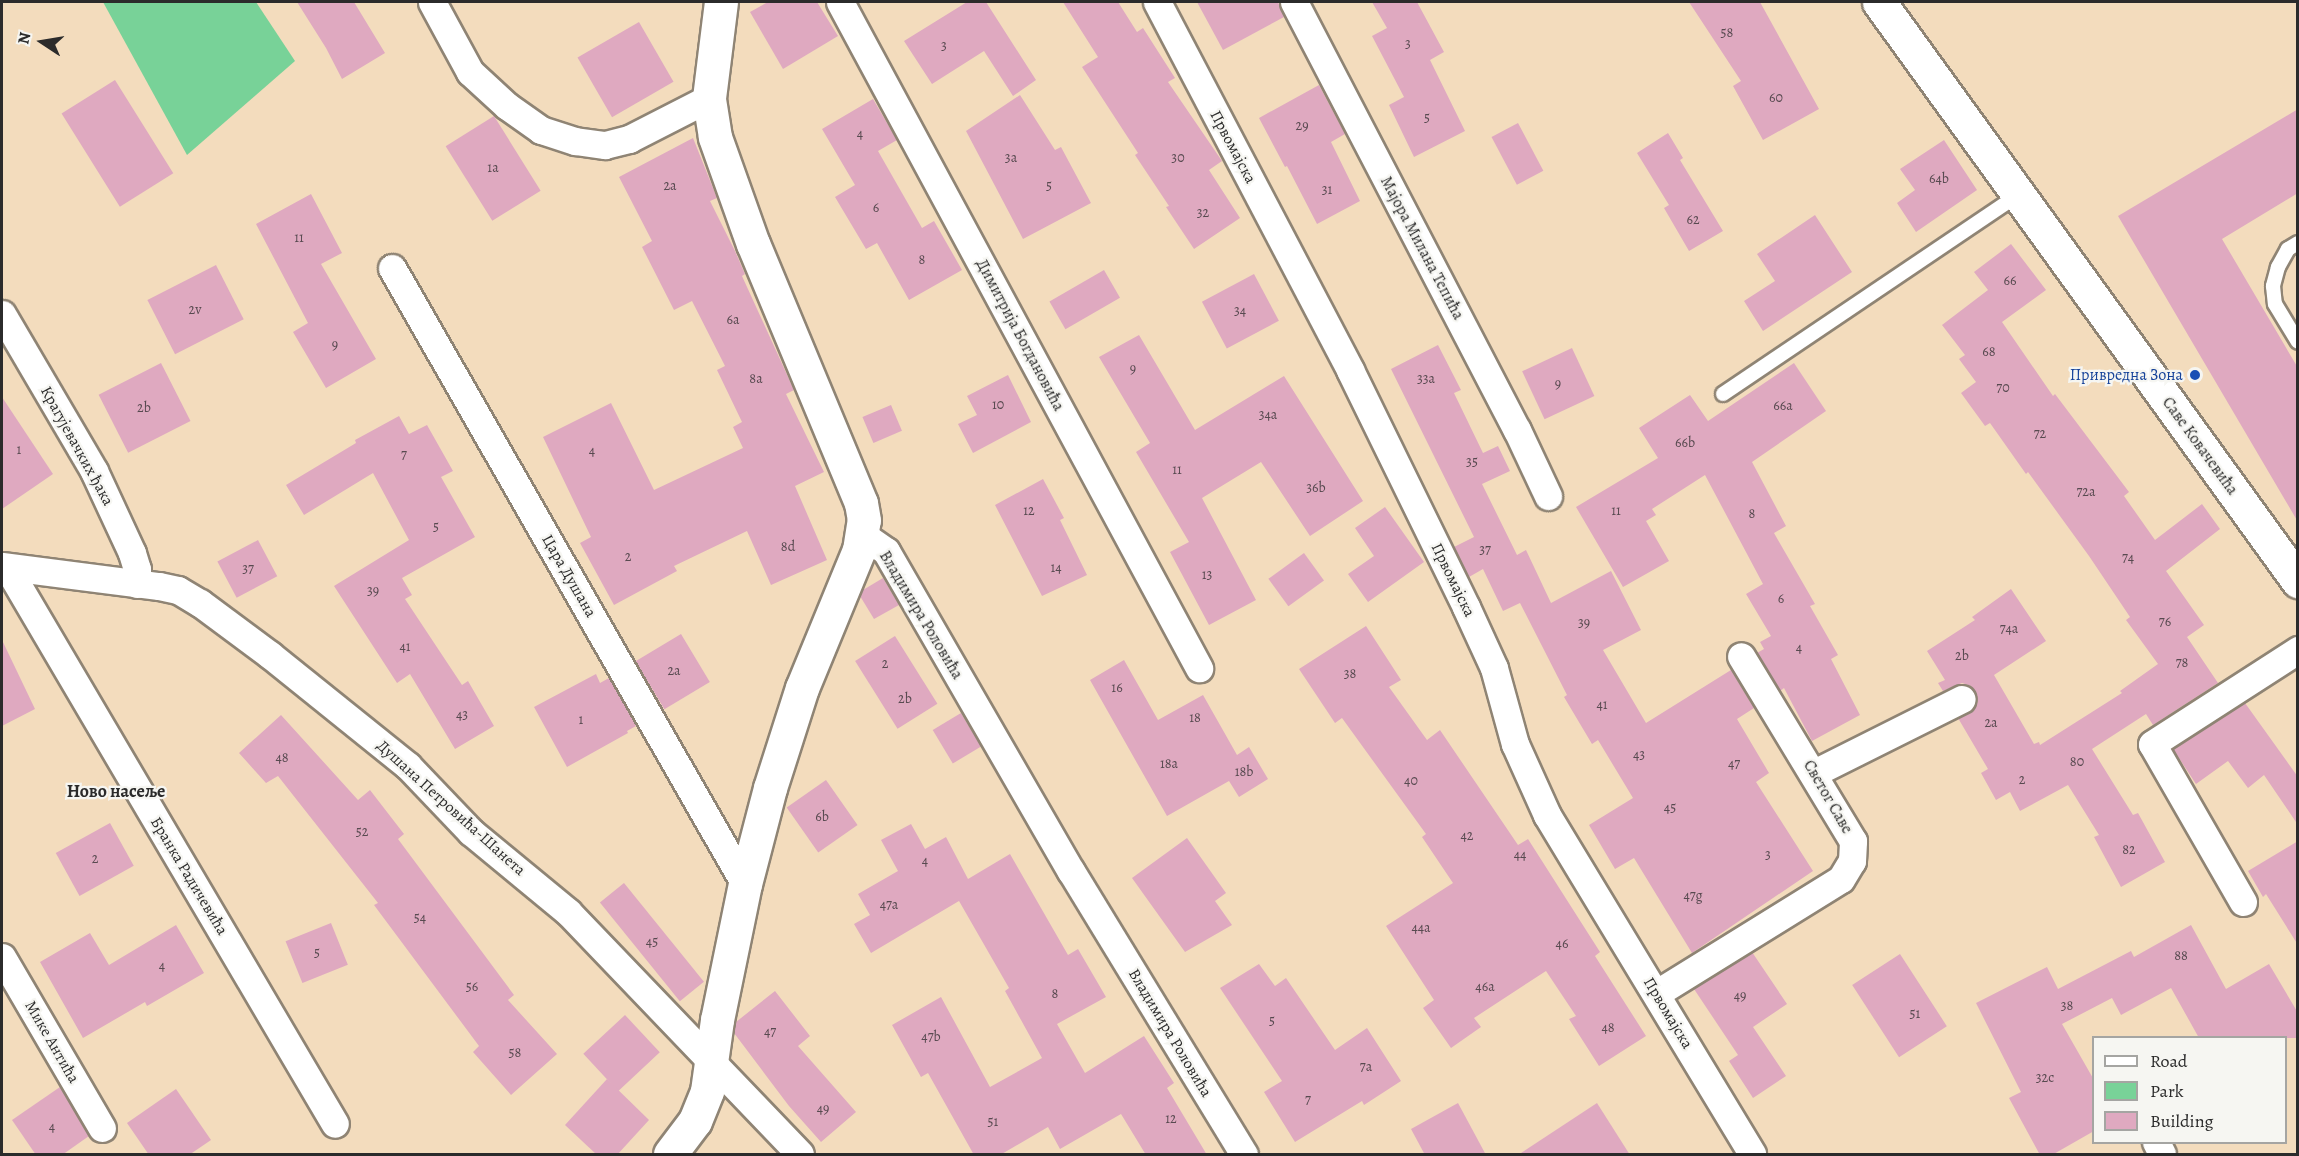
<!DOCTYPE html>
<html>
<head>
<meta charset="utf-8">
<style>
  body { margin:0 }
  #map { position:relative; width:2299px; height:1156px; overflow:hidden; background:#f3dcbd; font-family:Alegreya,serif }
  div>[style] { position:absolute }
  .green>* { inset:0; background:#78d298 }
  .building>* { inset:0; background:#dfa9c0; transform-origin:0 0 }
  .roads { filter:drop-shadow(2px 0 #8f8474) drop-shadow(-2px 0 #8f8474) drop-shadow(0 2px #8f8474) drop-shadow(0 -2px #8f8474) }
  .service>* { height:14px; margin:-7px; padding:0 7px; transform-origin:7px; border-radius:7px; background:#fff }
  .minor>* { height:27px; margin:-13.5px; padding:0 13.5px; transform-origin:13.5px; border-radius:13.5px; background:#fff }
  .tertiary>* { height:33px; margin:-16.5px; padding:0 16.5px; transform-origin:16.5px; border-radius:16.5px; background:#fff }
  .dots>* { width:16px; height:16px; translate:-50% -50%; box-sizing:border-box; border:3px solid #f6f6f2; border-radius:50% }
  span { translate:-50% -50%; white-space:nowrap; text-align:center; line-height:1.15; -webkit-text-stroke:4.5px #f6f6f2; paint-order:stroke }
  .number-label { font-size:14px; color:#584a50 }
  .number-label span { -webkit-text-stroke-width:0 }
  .street-label { font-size:16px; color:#2b2b2b }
  .transit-label { font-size:16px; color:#164399 }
  .right { translate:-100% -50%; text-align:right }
  .neighbourhood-label { font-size:18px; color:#2b2b2b; font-weight:700 }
  .frame { position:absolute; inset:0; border:3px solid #2b2b2b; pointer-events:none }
  .legend { position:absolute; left:2092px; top:1036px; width:195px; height:108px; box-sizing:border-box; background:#f6f6f2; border:2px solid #a5a5a2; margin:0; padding:8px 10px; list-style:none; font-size:18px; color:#2b2b2b }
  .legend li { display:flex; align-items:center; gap:12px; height:30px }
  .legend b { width:30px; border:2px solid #a5a5a2 }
  .north { position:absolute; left:12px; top:12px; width:60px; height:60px; -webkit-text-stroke:4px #f6f6f2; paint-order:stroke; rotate:282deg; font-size:16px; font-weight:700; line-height:24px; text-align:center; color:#2b2b2b }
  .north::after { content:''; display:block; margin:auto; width:21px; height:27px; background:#2b2b2b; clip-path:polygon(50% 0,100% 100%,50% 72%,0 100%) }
</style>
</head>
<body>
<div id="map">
  <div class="green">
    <i style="clip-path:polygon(103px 2px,256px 2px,295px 61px,187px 155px)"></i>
  </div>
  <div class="building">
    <i style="clip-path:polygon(297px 2px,354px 2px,385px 53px,342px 79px,326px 48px)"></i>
    <i style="clip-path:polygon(768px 2px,817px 2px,838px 36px,783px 69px,750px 12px)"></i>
    <i style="clip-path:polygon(967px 2px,986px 2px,1036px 80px,1013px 96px,984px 51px,932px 84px,904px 41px)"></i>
    <i style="clip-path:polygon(1063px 2px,1118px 2px,1137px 32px,1143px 28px,1175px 78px,1168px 82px,1222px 161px,1209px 170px,1240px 218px,1194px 249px,1166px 207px,1169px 206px,1135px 155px,1138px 153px,1082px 67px,1098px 57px)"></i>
    <i style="clip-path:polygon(1197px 2px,1278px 2px,1284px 17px,1223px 50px)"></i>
    <i style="clip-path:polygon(1372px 2px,1417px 2px,1444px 52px,1430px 60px,1465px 131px,1414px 157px,1389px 105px,1404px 97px,1372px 36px,1387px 28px)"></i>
    <i style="clip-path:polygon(1689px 2px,1760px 2px,1819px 109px,1763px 140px,1733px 86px,1741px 81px)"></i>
    <i style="left:639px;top:22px;width:69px;height:71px;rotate:60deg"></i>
    <i style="left:115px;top:80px;width:110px;height:63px;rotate:58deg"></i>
    <i style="clip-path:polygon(1319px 85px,1345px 134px,1331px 142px,1360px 201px,1317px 224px,1287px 166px,1285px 167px,1259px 118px)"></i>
    <i style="clip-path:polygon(1020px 95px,1055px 150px,1061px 147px,1091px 203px,1023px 239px,966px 131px)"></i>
    <i style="clip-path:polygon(873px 99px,897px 140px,878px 151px,922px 228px,934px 221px,962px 270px,909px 300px,877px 243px,866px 249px,835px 197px,855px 185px,822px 129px)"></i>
    <i style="clip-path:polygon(2298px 109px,2298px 193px,2222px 239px,2298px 368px,2298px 522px,2118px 216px)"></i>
    <i style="left:494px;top:116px;width:88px;height:57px;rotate:58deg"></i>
    <i style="left:1518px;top:123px;width:54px;height:30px;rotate:62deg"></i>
    <i style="clip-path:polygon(1668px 133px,1683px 158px,1680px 160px,1723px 231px,1689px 251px,1664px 208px,1669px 205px,1637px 153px)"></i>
    <i style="clip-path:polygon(693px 138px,717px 198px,710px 201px,735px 251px,745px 274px,742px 276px,794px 390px,786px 394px,824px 472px,795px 486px,827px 560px,771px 585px,747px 531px,674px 566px,677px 571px,614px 605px,580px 543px,591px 537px,543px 437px,611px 403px,654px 490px,743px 448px,733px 427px,742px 422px,717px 370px,725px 366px,692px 301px,674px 310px,642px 247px,652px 241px,619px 177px)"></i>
    <i style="clip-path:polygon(1944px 140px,1977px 190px,1916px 232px,1897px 203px,1915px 190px,1900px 169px)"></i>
    <i style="clip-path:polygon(311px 194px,342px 253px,321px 264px,376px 359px,326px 388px,293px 332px,308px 323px,256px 224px)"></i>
    <i style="clip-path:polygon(1815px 215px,1852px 272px,1763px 331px,1744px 301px,1775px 281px,1757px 254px)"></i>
    <i style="clip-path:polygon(2011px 244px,2046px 290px,2002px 322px,2053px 396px,2055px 394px,2129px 492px,2124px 496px,2155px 540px,2202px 504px,2220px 529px,2166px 571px,2204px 625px,2187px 637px,2218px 683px,2153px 725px,2146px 714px,2092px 749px,2133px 815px,2138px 813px,2165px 862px,2121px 887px,2094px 837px,2099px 835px,2068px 785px,2020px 811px,2010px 792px,1996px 800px,1981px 773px,1988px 769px,1958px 718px,1975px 708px,1978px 701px,1976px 693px,1971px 686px,1962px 683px,1943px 691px,1938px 683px,1945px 680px,1927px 651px,1975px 620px,1972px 617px,2011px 589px,2046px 641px,1994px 675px,2034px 744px,2039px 742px,2040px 745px,2122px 693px,2120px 691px,2158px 664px,2126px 620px,2130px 617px,2089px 556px,2028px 472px,2026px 474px,1990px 423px,1985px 426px,1961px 393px,1976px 382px,1959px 359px,1965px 355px,1942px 325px,1988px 290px,1974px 272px)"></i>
    <i style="left:216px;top:265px;width:61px;height:77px;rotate:63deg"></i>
    <i style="left:1104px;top:270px;width:32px;height:63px;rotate:60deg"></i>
    <i style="left:1254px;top:274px;width:53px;height:59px;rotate:62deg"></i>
    <i style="clip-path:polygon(1139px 335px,1195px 430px,1284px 376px,1363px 501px,1310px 536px,1261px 462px,1202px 498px,1256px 600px,1209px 625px,1170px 552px,1189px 542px,1136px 452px,1150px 443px,1099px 357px)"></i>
    <i style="clip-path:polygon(1438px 345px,1461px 390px,1454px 393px,1483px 453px,1498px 446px,1510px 471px,1482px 484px,1517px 555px,1526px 550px,1551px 603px,1611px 571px,1641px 630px,1603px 650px,1646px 723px,1731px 670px,1754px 708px,1737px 719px,1769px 773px,1756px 782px,1813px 871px,1692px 953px,1634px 858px,1615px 869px,1589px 825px,1633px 798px,1598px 740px,1592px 744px,1564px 697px,1567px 695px,1520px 603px,1503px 611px,1483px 569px,1469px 577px,1454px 547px,1474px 537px,1391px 369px)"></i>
    <i style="left:1572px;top:348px;width:53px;height:55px;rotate:65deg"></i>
    <i style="left:161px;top:363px;width:65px;height:70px;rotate:63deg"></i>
    <i style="clip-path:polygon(1794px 363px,1826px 411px,1752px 462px,1786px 526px,1774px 533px,1815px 604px,1810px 606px,1838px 655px,1831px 659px,1860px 715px,1812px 741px,1784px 688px,1780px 691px,1757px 653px,1764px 649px,1760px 642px,1771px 636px,1746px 594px,1763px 584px,1705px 475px,1652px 509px,1656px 515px,1646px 521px,1669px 561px,1623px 587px,1576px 507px,1658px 458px,1639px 428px,1690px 395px,1708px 421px)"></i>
    <i style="clip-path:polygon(1008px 375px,1031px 422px,973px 453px,958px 424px,977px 415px,967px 396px)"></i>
    <i style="clip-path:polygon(2px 397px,53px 474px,2px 509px)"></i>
    <i style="left:891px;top:405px;width:28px;height:31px;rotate:67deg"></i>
    <i style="clip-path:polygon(399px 416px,409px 434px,427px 425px,453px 471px,441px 477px,475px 537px,402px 578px,412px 595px,405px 599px,462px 685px,468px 681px,494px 726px,455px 749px,410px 674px,397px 683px,334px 586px,409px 540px,373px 473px,304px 515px,286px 485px,356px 443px,355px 440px)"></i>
    <i style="clip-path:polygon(1043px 479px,1064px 518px,1060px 520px,1087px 575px,1042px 596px,995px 505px)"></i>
    <i style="clip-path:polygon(1385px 507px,1424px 562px,1368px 602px,1348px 574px,1374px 556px,1355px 528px)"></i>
    <i style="left:258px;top:540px;width:41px;height:46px;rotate:62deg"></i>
    <i style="left:1304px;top:553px;width:34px;height:44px;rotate:54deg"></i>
    <i style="clip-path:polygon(883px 578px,899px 605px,874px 619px,860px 596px,863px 590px)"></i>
    <i style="clip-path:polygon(1366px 626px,1401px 680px,1389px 687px,1427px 740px,1440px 730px,1518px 845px,1528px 839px,1600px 952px,1595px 956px,1646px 1036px,1599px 1066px,1569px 1019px,1576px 1016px,1546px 971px,1474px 1018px,1481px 1027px,1451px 1048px,1423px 1008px,1434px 1000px,1386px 926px,1453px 883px,1422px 837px,1426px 834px,1342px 718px,1335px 723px,1299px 669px)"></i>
    <i style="left:681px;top:634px;width:56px;height:53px;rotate:59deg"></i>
    <i style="left:895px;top:636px;width:80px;height:47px;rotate:58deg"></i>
    <i style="clip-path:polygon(2px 640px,35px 709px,2px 726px)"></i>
    <i style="clip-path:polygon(1124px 660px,1158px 720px,1203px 695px,1237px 755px,1249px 747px,1268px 779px,1239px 797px,1229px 781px,1167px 816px,1090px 680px)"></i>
    <i style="clip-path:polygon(596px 674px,600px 683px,609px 678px,636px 726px,627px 731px,628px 733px,567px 767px,534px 707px)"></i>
    <i style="clip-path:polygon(2245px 703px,2298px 777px,2298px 825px,2264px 775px,2248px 788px,2228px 761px,2196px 784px,2173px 749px)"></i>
    <i style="left:961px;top:713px;width:39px;height:33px;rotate:59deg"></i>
    <i style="clip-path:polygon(281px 715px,358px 800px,370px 790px,404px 834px,398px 839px,514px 995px,508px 1000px,557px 1054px,511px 1095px,473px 1052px,479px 1046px,374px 905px,378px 903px,278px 776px,266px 783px,239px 753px)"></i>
    <i style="left:826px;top:780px;width:55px;height:48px;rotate:55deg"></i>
    <i style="left:110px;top:823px;width:49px;height:62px;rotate:61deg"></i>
    <i style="clip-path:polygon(911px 824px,925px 849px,946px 837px,968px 879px,1010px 854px,1068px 955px,1078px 949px,1106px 997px,1057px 1024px,1085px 1073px,1144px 1036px,1174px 1083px,1167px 1088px,1207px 1155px,1146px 1155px,1121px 1114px,1060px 1149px,1048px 1127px,1000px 1155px,974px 1155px,928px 1073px,921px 1077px,892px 1025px,941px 997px,990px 1087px,1042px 1058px,1005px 991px,1009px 988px,959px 901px,871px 953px,854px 924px,870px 915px,858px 894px,898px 871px,881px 840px)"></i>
    <i style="clip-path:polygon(1187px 838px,1226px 893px,1215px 901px,1232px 925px,1185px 952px,1132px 878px)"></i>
    <i style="clip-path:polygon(2298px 841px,2298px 945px,2266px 894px,2263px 897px,2248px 871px)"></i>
    <i style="left:624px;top:883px;width:127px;height:31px;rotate:51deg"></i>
    <i style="left:331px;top:923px;width:45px;height:49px;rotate:68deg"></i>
    <i style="clip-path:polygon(176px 925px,204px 973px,147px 1006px,145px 1002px,83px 1038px,40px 962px,90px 933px,109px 965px)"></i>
    <i style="clip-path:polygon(2191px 925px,2226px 989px,2269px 964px,2298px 1013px,2298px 1038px,2199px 1038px,2171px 988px,2121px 1015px,2112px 998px,2062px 1024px,2094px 1080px,2094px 1131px,2052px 1155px,2040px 1155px,2009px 1098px,2021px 1092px,1976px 1003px,2047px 967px,2058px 989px,2131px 951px,2134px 957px)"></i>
    <i style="clip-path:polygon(1752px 952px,1787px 1004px,1753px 1027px,1786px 1076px,1753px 1098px,1729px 1061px,1738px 1055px,1694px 989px)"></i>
    <i style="left:1900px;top:954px;width:86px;height:57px;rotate:57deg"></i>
    <i style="clip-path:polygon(1259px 964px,1275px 986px,1286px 978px,1335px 1050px,1367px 1028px,1401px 1081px,1364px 1105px,1362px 1101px,1295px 1142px,1264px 1092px,1282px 1081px,1220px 988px)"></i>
    <i style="clip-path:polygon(775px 991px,810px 1036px,798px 1046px,856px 1112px,821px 1142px,789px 1106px,734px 1033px,736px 1022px)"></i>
    <i style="left:625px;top:1015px;width:51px;height:57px;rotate:47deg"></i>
    <i style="clip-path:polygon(607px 1079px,649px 1120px,617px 1155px,597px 1155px,565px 1125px)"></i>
    <i style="clip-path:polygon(60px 1087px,89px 1136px,62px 1155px,36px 1155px,12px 1120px)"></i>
    <i style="clip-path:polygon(176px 1089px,211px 1140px,189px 1155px,149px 1155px,127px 1123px)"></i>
    <i style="clip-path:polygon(1458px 1103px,1486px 1155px,1425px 1155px,1411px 1129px)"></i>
    <i style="clip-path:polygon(1597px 1103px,1630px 1155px,1518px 1155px)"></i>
  </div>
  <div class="roads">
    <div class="service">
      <i style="left:2298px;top:243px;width:12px;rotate:149deg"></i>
      <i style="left:2288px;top:249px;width:21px;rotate:119deg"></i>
      <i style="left:2278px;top:267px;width:20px;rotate:105deg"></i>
      <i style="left:2273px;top:286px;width:18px;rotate:84deg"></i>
      <i style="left:2275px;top:304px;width:44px;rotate:58.8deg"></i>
      <i style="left:1723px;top:394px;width:356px;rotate:-34deg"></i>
    </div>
    <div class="minor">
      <i style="left:432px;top:2px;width:80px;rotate:61.5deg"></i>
      <i style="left:470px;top:72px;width:50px;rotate:42.6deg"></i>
      <i style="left:507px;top:106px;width:42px;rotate:35.2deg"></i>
      <i style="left:541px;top:130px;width:36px;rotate:18deg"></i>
      <i style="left:575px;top:141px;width:30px;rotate:8deg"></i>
      <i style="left:605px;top:145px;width:25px;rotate:-14deg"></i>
      <i style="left:629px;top:139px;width:90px;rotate:-27.1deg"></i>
      <i style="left:840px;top:2px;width:757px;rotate:61.67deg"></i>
      <i style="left:1157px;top:2px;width:416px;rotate:62.3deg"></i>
      <i style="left:1350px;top:370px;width:264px;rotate:63.9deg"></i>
      <i style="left:1466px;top:607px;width:67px;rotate:65.3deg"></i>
      <i style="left:1494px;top:668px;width:79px;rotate:74.6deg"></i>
      <i style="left:1515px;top:744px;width:78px;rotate:65.7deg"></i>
      <i style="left:1547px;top:815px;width:396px;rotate:58.8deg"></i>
      <i style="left:1294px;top:2px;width:483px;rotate:62.5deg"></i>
      <i style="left:1517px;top:430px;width:73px;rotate:64.8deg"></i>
      <i style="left:392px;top:268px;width:710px;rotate:60.19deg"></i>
      <i style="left:2px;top:314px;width:182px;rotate:59.6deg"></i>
      <i style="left:94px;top:471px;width:90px;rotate:65.1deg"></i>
      <i style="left:132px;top:553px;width:17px;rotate:73deg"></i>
      <i style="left:137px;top:569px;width:15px;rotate:90deg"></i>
      <i style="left:863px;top:535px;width:28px;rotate:35deg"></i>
      <i style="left:886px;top:551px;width:370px;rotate:60deg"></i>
      <i style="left:1071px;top:871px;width:332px;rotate:58.6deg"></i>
      <i style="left:2px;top:566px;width:158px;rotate:7.3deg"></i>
      <i style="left:159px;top:586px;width:19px;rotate:12deg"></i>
      <i style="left:178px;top:590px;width:26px;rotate:31deg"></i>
      <i style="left:200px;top:603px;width:87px;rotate:36.6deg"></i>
      <i style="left:270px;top:655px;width:177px;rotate:38.8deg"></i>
      <i style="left:408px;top:766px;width:91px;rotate:46.3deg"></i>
      <i style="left:471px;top:832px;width:126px;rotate:39.5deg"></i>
      <i style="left:568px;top:912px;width:335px;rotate:46.2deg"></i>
      <i style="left:7px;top:567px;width:646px;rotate:59.51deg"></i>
      <i style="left:1814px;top:773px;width:165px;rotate:-26.6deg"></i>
      <i style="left:2243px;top:902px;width:182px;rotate:-119.9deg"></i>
      <i style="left:2152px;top:744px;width:174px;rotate:-32.8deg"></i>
      <i style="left:2px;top:957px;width:198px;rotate:59.7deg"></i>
      <i style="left:1657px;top:993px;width:216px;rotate:-31.8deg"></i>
      <i style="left:1841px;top:879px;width:21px;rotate:-59deg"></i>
      <i style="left:1852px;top:861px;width:20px;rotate:-87deg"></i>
      <i style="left:1853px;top:841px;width:216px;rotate:-121.2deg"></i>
      <i style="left:2156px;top:1142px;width:13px;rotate:63deg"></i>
    </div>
    <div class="tertiary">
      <i style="left:1879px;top:2px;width:715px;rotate:54.11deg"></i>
      <i style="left:670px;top:1154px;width:41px;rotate:-52.9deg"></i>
      <i style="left:695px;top:1121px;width:32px;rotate:-68deg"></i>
      <i style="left:707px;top:1091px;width:72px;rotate:-82deg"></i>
      <i style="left:717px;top:1020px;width:139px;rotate:-78.4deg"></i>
      <i style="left:745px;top:884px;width:99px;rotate:-75.4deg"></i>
      <i style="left:770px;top:788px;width:105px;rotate:-72.3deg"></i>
      <i style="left:802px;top:688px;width:149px;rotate:-67.6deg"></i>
      <i style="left:859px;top:550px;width:30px;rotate:-81deg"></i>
      <i style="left:864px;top:520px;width:17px;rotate:-100deg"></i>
      <i style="left:861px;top:503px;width:281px;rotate:-112.6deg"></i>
      <i style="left:753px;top:244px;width:114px;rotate:-109.6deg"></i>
      <i style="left:715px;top:137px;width:39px;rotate:-99deg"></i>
      <i style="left:709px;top:98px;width:97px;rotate:-82.9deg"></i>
    </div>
  </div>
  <div class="dots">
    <i style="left:2195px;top:375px;background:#1a4fb4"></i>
  </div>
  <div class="number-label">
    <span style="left:1727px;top:33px">58</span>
    <span style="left:1408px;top:44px">3</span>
    <span style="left:944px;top:46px">3</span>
    <span style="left:1776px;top:98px">60</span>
    <span style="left:1427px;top:118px">5</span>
    <span style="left:1302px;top:126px">29</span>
    <span style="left:860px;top:134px">4</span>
    <span style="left:1011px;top:158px">3a</span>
    <span style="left:1178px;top:158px">30</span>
    <span style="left:493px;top:168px">1a</span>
    <span style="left:1939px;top:179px">64b</span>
    <span style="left:670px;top:186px">2a</span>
    <span style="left:1049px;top:186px">5</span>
    <span style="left:1327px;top:190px">31</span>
    <span style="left:876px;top:208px">6</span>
    <span style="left:1203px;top:213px">32</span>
    <span style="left:1693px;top:220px">62</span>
    <span style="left:299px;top:238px">11</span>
    <span style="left:922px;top:260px">8</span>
    <span style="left:2010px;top:281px">66</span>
    <span style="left:195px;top:310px">2v</span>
    <span style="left:1240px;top:311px">34</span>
    <span style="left:733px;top:320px">6a</span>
    <span style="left:335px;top:345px">9</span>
    <span style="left:1989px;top:352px">68</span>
    <span style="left:1133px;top:369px">9</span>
    <span style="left:756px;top:379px">8a</span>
    <span style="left:1426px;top:379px">33a</span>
    <span style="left:1558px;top:384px">9</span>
    <span style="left:2003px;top:388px">70</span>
    <span style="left:998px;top:405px">10</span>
    <span style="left:1783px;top:406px">66a</span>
    <span style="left:144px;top:408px">2b</span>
    <span style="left:1268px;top:415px">34a</span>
    <span style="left:2040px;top:434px">72</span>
    <span style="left:1685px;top:443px">66b</span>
    <span style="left:19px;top:450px">1</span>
    <span style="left:592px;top:451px">4</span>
    <span style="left:404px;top:455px">7</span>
    <span style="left:1472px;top:462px">35</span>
    <span style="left:1177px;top:470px">11</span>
    <span style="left:1316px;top:488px">36b</span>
    <span style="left:2086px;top:492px">72a</span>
    <span style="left:1029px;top:511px">12</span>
    <span style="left:1616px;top:511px">11</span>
    <span style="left:1752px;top:514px">8</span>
    <span style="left:436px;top:527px">5</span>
    <span style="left:788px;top:547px">8d</span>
    <span style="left:1485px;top:550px">37</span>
    <span style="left:628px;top:557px">2</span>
    <span style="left:2128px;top:558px">74</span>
    <span style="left:1056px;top:568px">14</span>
    <span style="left:248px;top:569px">37</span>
    <span style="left:1207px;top:575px">13</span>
    <span style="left:373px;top:591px">39</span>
    <span style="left:1781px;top:599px">6</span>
    <span style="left:2165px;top:622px">76</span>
    <span style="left:1584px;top:623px">39</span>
    <span style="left:2009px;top:629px">74a</span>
    <span style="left:405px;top:647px">41</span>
    <span style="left:1799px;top:648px">4</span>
    <span style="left:1962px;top:656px">2b</span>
    <span style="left:2182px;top:663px">78</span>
    <span style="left:885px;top:664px">2</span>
    <span style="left:674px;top:671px">2a</span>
    <span style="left:1350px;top:674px">38</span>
    <span style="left:1117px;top:688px">16</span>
    <span style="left:905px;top:699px">2b</span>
    <span style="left:1602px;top:705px">41</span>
    <span style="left:462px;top:715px">43</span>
    <span style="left:1195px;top:718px">18</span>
    <span style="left:581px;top:720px">1</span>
    <span style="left:1991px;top:723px">2a</span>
    <span style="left:1639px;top:755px">43</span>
    <span style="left:282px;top:758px">48</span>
    <span style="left:2077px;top:762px">80</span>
    <span style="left:1169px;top:764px">18a</span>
    <span style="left:1734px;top:764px">47</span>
    <span style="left:1244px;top:772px">18b</span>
    <span style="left:2022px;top:780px">2</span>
    <span style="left:1411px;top:781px">40</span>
    <span style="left:1670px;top:808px">45</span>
    <span style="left:822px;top:817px">6b</span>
    <span style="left:362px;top:832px">52</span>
    <span style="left:1467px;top:836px">42</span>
    <span style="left:2129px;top:850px">82</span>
    <span style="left:1520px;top:855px">44</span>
    <span style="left:1768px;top:855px">3</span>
    <span style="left:95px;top:859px">2</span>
    <span style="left:925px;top:861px">4</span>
    <span style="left:1693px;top:896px">47g</span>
    <span style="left:889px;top:905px">47a</span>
    <span style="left:420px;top:918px">54</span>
    <span style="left:1421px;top:928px">44a</span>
    <span style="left:652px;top:942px">45</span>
    <span style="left:1562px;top:944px">46</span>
    <span style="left:317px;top:953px">5</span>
    <span style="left:2181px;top:956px">88</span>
    <span style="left:162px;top:966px">4</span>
    <span style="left:472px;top:987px">56</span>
    <span style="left:1485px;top:987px">46a</span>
    <span style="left:1055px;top:994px">8</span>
    <span style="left:1740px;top:996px">49</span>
    <span style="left:2067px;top:1006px">38</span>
    <span style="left:1915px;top:1014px">51</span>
    <span style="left:1272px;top:1021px">5</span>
    <span style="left:1608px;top:1028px">48</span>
    <span style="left:770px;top:1032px">47</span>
    <span style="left:931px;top:1037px">47b</span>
    <span style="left:515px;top:1053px">58</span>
    <span style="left:1366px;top:1067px">7a</span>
    <span style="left:2045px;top:1078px">32c</span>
    <span style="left:1308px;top:1100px">7</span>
    <span style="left:823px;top:1109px">49</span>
    <span style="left:1171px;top:1119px">12</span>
    <span style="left:993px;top:1122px">51</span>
    <span style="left:52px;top:1127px">4</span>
  </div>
  <div class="street-label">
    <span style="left:1233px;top:147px;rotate:62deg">Првомајска</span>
    <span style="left:1422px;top:248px;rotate:62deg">Мајора Милана Тепића</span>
    <span style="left:1020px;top:335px;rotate:62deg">Димитрија Богдановића</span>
    <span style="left:77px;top:446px;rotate:61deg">Крагујевачких ђака</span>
    <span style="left:2200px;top:446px;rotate:54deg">Саве Ковачевића</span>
    <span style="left:569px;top:576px;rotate:60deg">Цара Душана</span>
    <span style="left:1453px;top:580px;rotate:64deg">Првомајска</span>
    <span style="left:921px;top:615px;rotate:59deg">Владимира Роловића</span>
    <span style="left:1828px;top:797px;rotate:60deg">Светог Саве</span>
    <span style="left:451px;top:808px;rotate:42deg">Душана Петровића-Шанета</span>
    <span style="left:189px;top:876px;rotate:59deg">Бранка Радичевића</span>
    <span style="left:1668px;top:1013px;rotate:59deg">Првомајска</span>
    <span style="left:1170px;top:1033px;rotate:59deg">Владимира Роловића</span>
    <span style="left:52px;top:1042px;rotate:60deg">Мике Антића</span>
  </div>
  <div class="transit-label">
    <span class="right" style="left:2183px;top:375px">Привредна Зона</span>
  </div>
  <div class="neighbourhood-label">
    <span style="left:116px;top:791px">Ново насеље</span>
  </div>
  <div class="frame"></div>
  <ul class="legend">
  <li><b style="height:8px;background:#fff"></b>Road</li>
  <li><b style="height:16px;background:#78d298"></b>Park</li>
  <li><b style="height:16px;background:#dfa9c0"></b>Building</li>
  </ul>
  <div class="north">N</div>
</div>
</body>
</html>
